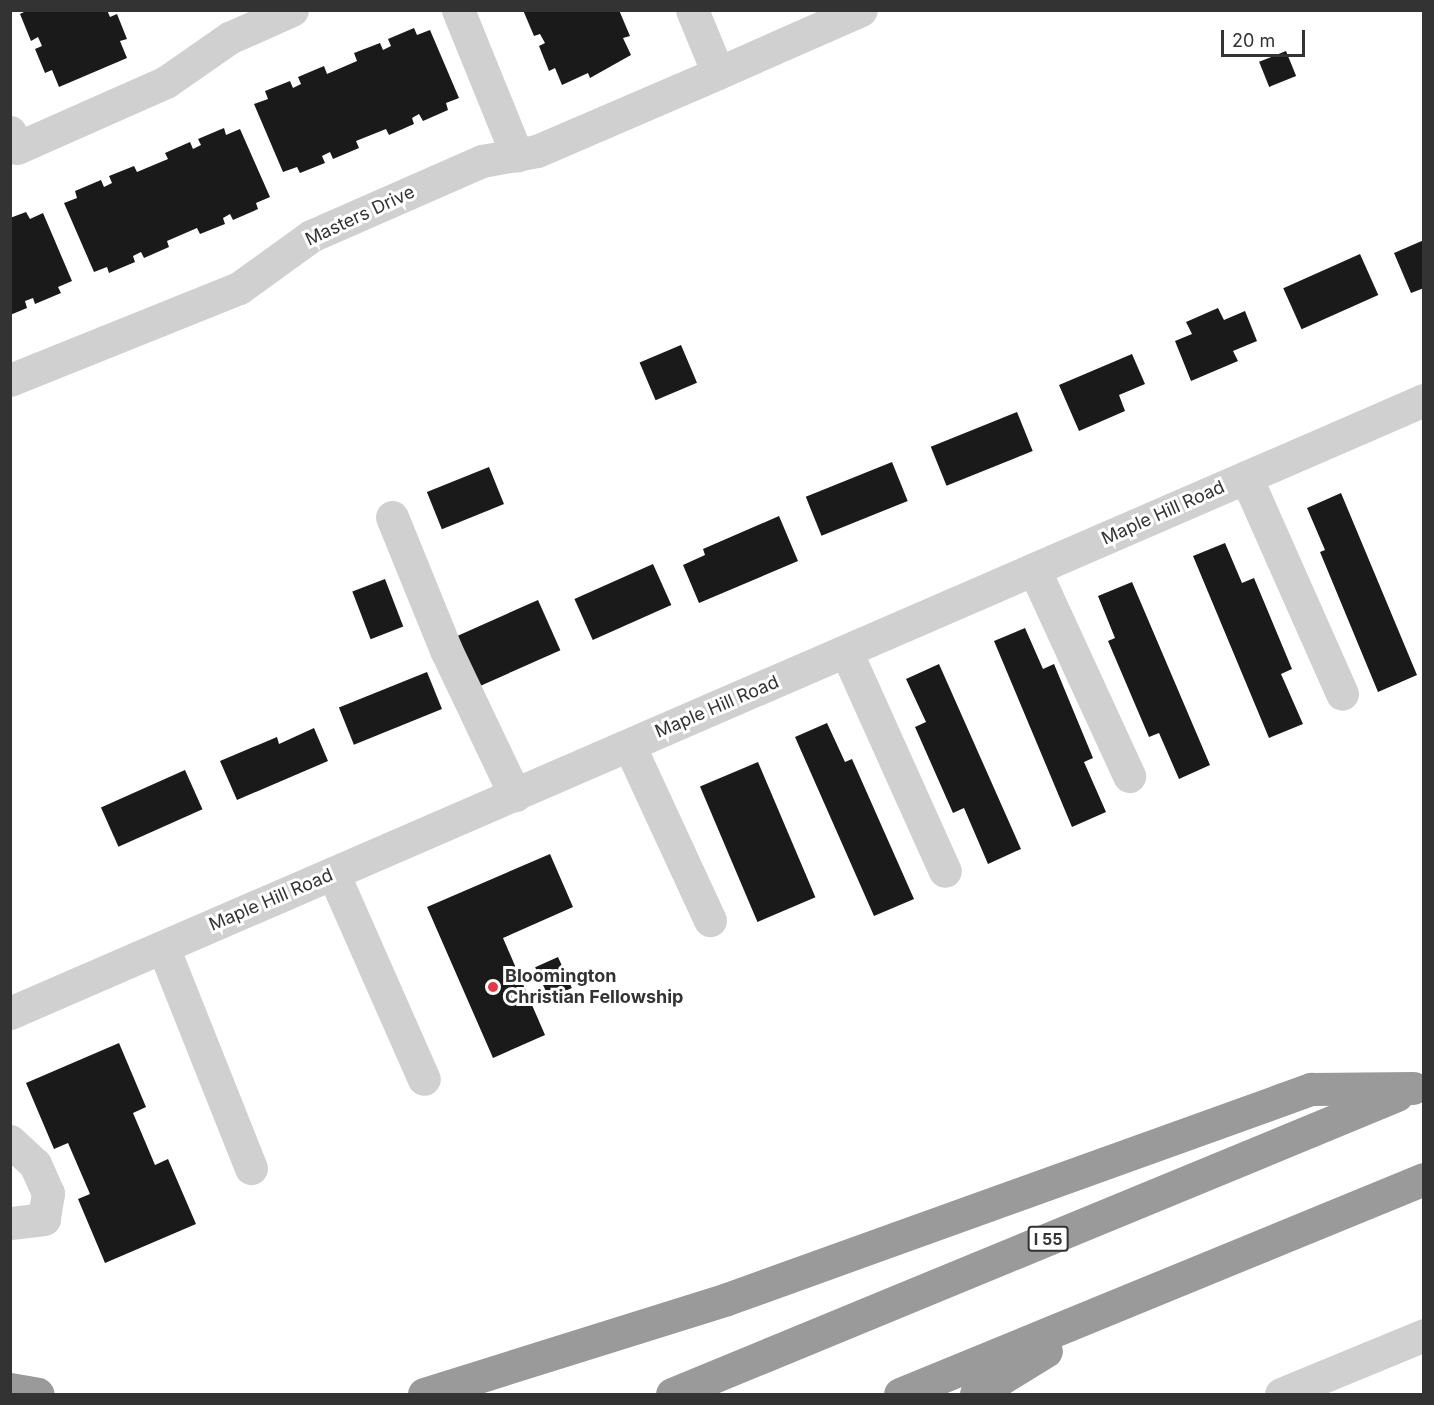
<!DOCTYPE html>
<html>
<head>
<meta charset="utf-8">
<style>
  body { margin:0 }
  #map { position:relative; width:1434px; height:1405px; overflow:hidden; background:#fff; font-family:Inter,sans-serif }
  div>[style] { position:absolute }
  .building>* { inset:0; background:#1a1a1a; transform-origin:0 0 }
  .minor>* { height:33px; margin:-16.5px; padding:0 16.5px; transform-origin:16.5px; border-radius:16.5px; background:#d0d0d0 }
  .highway>* { height:33px; margin:-16.5px; padding:0 16.5px; transform-origin:16.5px; border-radius:16.5px; background:#9a9a9a }
  .dots>* { width:16px; height:16px; translate:-50% -50%; box-sizing:border-box; border:3px solid #fff; border-radius:50% }
  span { translate:-50% -50%; white-space:nowrap; text-align:center; line-height:1.15; -webkit-text-stroke:6px #fff; paint-order:stroke }
  .shield-label span { padding:2px 4px; background:#fff; border:2px solid; border-radius:4px; -webkit-text-stroke-width:0 }
  .shield-label { font-size:16px; color:#333; font-weight:700 }
  .street-label { font-size:18px; color:#333 }
  .poi-label { font-size:18px; color:#333; font-weight:700 }
  .left { translate:0 -50%; text-align:left }
  .frame { position:absolute; inset:0; border:12px solid #333; pointer-events:none }
  .scale { position:absolute; left:1221px; top:30px; width:84px; height:27px; box-sizing:border-box; border:3px solid #333; border-top:0; padding-left:8px; font-size:18px; line-height:21px; white-space:nowrap; color:#333; -webkit-text-stroke:4px #fff; paint-order:stroke }
</style>
</head>
<body>
<div id="map">
  <div class="building">
    <i style="clip-path:polygon(28px 10px,107px 10px,110px 17px,117px 14px,127px 39px,120px 41px,127px 58px,59px 87px,52px 70px,45px 73px,35px 49px,42px 46px,38px 37px,31px 41px,20px 14px)"></i>
    <i style="clip-path:polygon(523px 10px,619px 10px,630px 36px,623px 38px,631px 55px,590px 78px,588px 73px,562px 85px,555px 68px,549px 71px,539px 46px,545px 43px,540px 34px,534px 36px)"></i>
    <i style="clip-path:polygon(414px 28px,417px 35px,430px 30px,459px 98px,446px 103px,448px 110px,423px 121px,419px 114px,412px 118px,414px 124px,389px 135px,386px 129px,356px 141px,359px 148px,333px 159px,330px 152px,322px 156px,325px 163px,300px 173px,297px 167px,283px 172px,254px 104px,268px 99px,265px 91px,290px 81px,293px 88px,301px 84px,298px 77px,324px 66px,327px 74px,357px 61px,354px 53px,380px 43px,383px 50px,391px 46px,388px 39px)"></i>
    <i style="left:1286px;top:51px;width:27px;height:29px;rotate:68deg"></i>
    <i style="clip-path:polygon(224px 128px,226px 135px,240px 129px,270px 197px,256px 203px,258px 209px,233px 220px,230px 214px,223px 218px,225px 224px,200px 234px,197px 228px,167px 241px,169px 247px,144px 258px,141px 252px,133px 256px,135px 262px,109px 273px,107px 267px,94px 272px,64px 203px,77px 198px,75px 191px,101px 180px,104px 187px,112px 183px,109px 176px,134px 166px,137px 172px,168px 159px,165px 153px,190px 142px,193px 149px,201px 145px,198px 139px)"></i>
    <i style="clip-path:polygon(26px 212px,30px 219px,43px 213px,72px 281px,58px 287px,61px 293px,35px 304px,33px 298px,25px 301px,27px 308px,10px 315px,10px 218px)"></i>
    <i style="clip-path:polygon(1424px 240px,1424px 288px,1411px 293px,1394px 253px)"></i>
    <i style="left:1360px;top:254px;width:45px;height:84px;rotate:66deg"></i>
    <i style="clip-path:polygon(1218px 308px,1224px 320px,1245px 311px,1257px 341px,1233px 351px,1238px 361px,1191px 381px,1175px 341px,1192px 334px,1186px 322px)"></i>
    <i style="left:681px;top:345px;width:41px;height:45px;rotate:67deg"></i>
    <i style="clip-path:polygon(1132px 354px,1145px 384px,1119px 395px,1125px 411px,1079px 431px,1059px 385px)"></i>
    <i style="left:1017px;top:412px;width:42px;height:93px;rotate:68deg"></i>
    <i style="left:892px;top:462px;width:42px;height:93px;rotate:68deg"></i>
    <i style="left:489px;top:467px;width:40px;height:67px;rotate:68deg"></i>
    <i style="clip-path:polygon(1341px 493px,1417px 675px,1378px 692px,1320px 552px,1325px 550px,1307px 508px)"></i>
    <i style="clip-path:polygon(779px 516px,798px 561px,699px 603px,683px 565px,705px 555px,703px 549px)"></i>
    <i style="clip-path:polygon(1225px 543px,1242px 583px,1254px 578px,1292px 669px,1281px 674px,1303px 724px,1269px 738px,1193px 556px)"></i>
    <i style="left:653px;top:564px;width:45px;height:86px;rotate:66deg"></i>
    <i style="left:385px;top:579px;width:51px;height:35px;rotate:69deg"></i>
    <i style="clip-path:polygon(1132px 582px,1210px 765px,1179px 779px,1159px 733px,1149px 737px,1108px 641px,1115px 638px,1098px 596px)"></i>
    <i style="left:538px;top:600px;width:55px;height:94px;rotate:66deg"></i>
    <i style="clip-path:polygon(1025px 628px,1043px 669px,1054px 664px,1093px 758px,1084px 762px,1106px 812px,1072px 827px,994px 641px)"></i>
    <i style="clip-path:polygon(939px 664px,1021px 849px,988px 864px,964px 808px,953px 813px,915px 727px,926px 722px,906px 679px)"></i>
    <i style="left:427px;top:672px;width:40px;height:95px;rotate:68deg"></i>
    <i style="clip-path:polygon(827px 723px,845px 762px,852px 759px,914px 899px,874px 916px,795px 737px)"></i>
    <i style="clip-path:polygon(314px 728px,328px 761px,237px 800px,220px 761px,277px 737px,279px 744px)"></i>
    <i style="left:758px;top:762px;width:147px;height:63px;rotate:67deg"></i>
    <i style="left:185px;top:770px;width:43px;height:92px;rotate:66deg"></i>
    <i style="clip-path:polygon(550px 854px,573px 907px,503px 938px,545px 1035px,493px 1058px,427px 907px)"></i>
    <i style="left:558px;top:957px;width:34px;height:25px;rotate:66deg"></i>
    <i style="clip-path:polygon(119px 1043px,146px 1107px,133px 1113px,155px 1165px,168px 1159px,196px 1224px,105px 1263px,78px 1199px,90px 1194px,68px 1143px,54px 1149px,26px 1083px)"></i>
  </div>
  <div class="minor">
    <i style="left:458px;top:10px;width:157px;rotate:67.9deg"></i>
    <i style="left:692px;top:10px;width:68px;rotate:67.6deg"></i>
    <i style="left:718px;top:73px;width:156px;rotate:-23.8deg"></i>
    <i style="left:10px;top:132px;width:17px;rotate:66deg"></i>
    <i style="left:17px;top:148px;width:163px;rotate:-23.9deg"></i>
    <i style="left:166px;top:82px;width:77px;rotate:-34.9deg"></i>
    <i style="left:229px;top:38px;width:69px;rotate:-24deg"></i>
    <i style="left:10px;top:380px;width:247px;rotate:-21.9deg"></i>
    <i style="left:239px;top:288px;width:89px;rotate:-35.8deg"></i>
    <i style="left:311px;top:236px;width:187px;rotate:-23.7deg"></i>
    <i style="left:482px;top:161px;width:56px;rotate:-10.3deg"></i>
    <i style="left:537px;top:151px;width:197px;rotate:-23.3deg"></i>
    <i style="left:1246px;top:477px;width:237px;rotate:66.1deg"></i>
    <i style="left:392px;top:517px;width:144px;rotate:67.9deg"></i>
    <i style="left:446px;top:650px;width:161px;rotate:64.6deg"></i>
    <i style="left:1034px;top:569px;width:228px;rotate:65.3deg"></i>
    <i style="left:846px;top:651px;width:241px;rotate:65.8deg"></i>
    <i style="left:629px;top:745px;width:193px;rotate:65.2deg"></i>
    <i style="left:333px;top:873px;width:225px;rotate:66.2deg"></i>
    <i style="left:163px;top:947px;width:238px;rotate:68.3deg"></i>
    <i style="left:10px;top:1013px;width:1541px;rotate:-23.44deg"></i>
    <i style="left:10px;top:1141px;width:34px;rotate:43deg"></i>
    <i style="left:35px;top:1164px;width:32px;rotate:66deg"></i>
    <i style="left:48px;top:1193px;width:26px;rotate:99deg"></i>
    <i style="left:44px;top:1219px;width:34px;rotate:173deg"></i>
    <i style="left:1281px;top:1394px;width:155px;rotate:-22.4deg"></i>
  </div>
  <div class="highway">
    <i style="left:10px;top:1389px;width:28px;rotate:10deg"></i>
    <i style="left:424px;top:1394px;width:318px;rotate:-17.4deg"></i>
    <i style="left:727px;top:1299px;width:621px;rotate:-19.78deg"></i>
    <i style="left:1311px;top:1089px;width:102px;rotate:-0.6deg"></i>
    <i style="left:672px;top:1394px;width:784px;rotate:-22.41deg"></i>
    <i style="left:900px;top:1394px;width:566px;rotate:-22.31deg"></i>
    <i style="left:976px;top:1394px;width:82px;rotate:-31.6deg"></i>
  </div>
  <div class="dots">
    <i style="left:493px;top:987px;background:#e63946"></i>
  </div>
  <div class="shield-label">
    <span style="left:1048px;top:1239px">I 55</span>
  </div>
  <div class="street-label">
    <span style="left:360px;top:216px;rotate:-25deg">Masters Drive</span>
    <span style="left:1163px;top:513px;rotate:-24deg">Maple Hill Road</span>
    <span style="left:717px;top:707px;rotate:-23deg">Maple Hill Road</span>
    <span style="left:271px;top:900px;rotate:-23deg">Maple Hill Road</span>
  </div>
  <div class="poi-label">
    <span class="left" style="left:505px;top:987px">Bloomington<br>Christian Fellowship</span>
  </div>
  <div class="frame"></div>
  <div class="scale">20 m</div>
</div>
</body>
</html>
